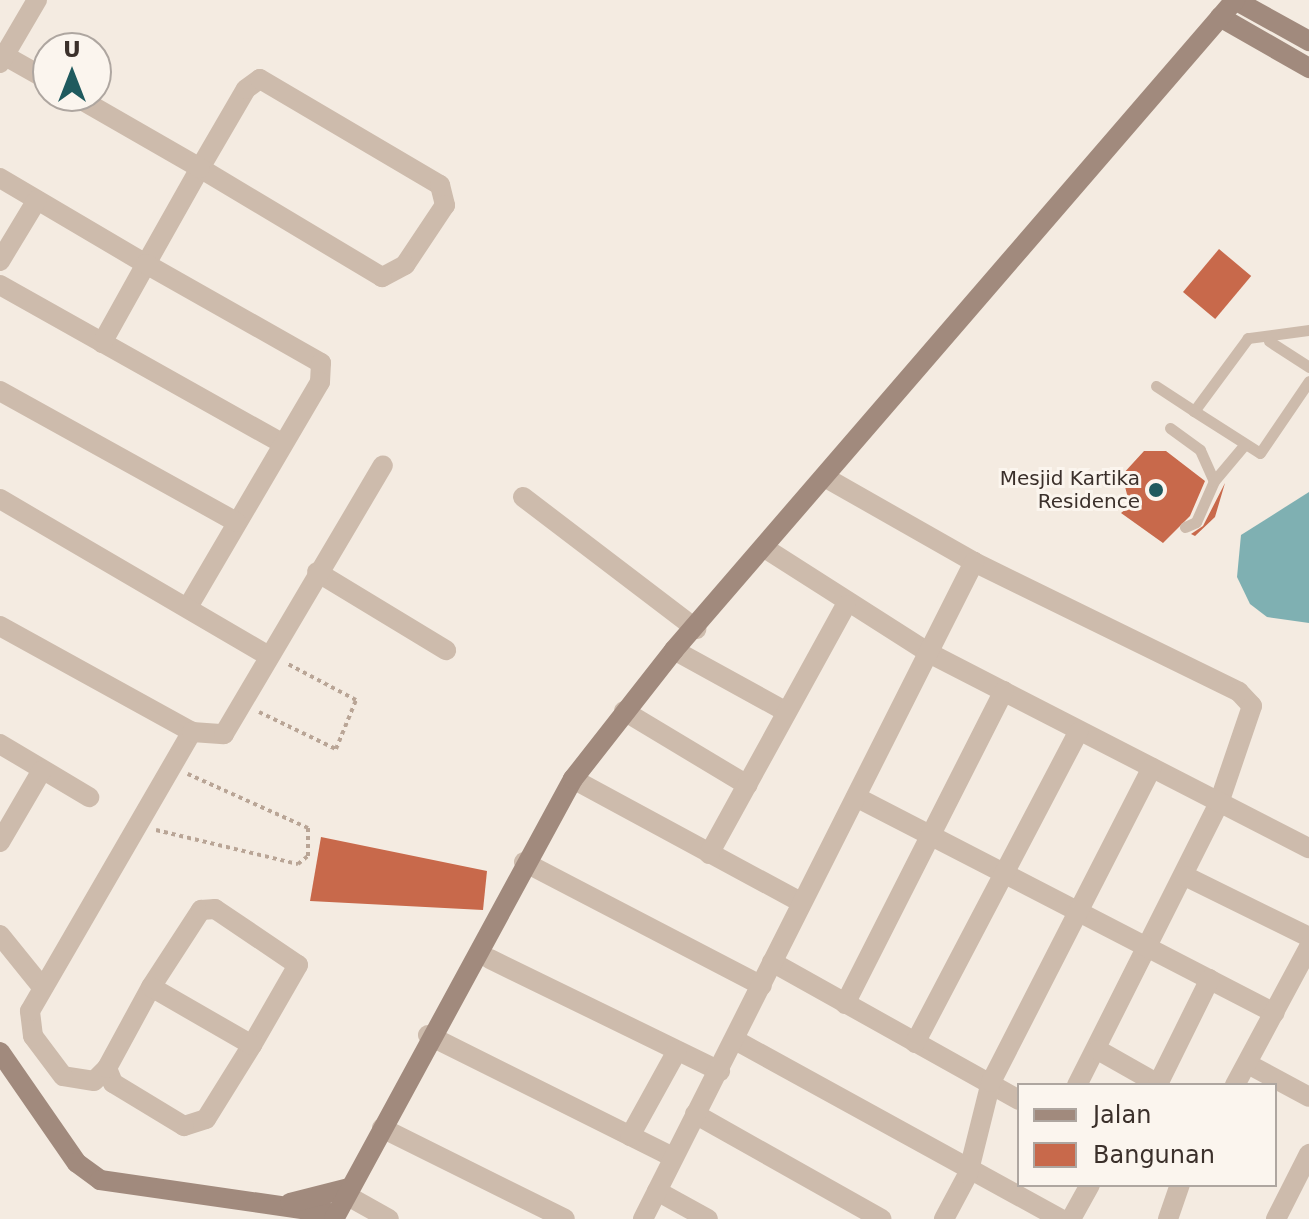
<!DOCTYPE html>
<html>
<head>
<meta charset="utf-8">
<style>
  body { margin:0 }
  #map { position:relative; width:1309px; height:1219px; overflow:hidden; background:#f4ebe1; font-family:"DejaVu Sans",sans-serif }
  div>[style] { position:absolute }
  .water>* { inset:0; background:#7fb0b2 }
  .building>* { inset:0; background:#c8694b; transform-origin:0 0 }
  .path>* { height:4px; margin-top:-2px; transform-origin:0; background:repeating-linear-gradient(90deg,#b9a596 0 4px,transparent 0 8px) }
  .lane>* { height:11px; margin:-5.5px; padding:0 5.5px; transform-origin:5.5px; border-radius:5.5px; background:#cdbbac }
  .street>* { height:20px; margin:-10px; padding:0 10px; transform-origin:10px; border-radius:10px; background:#cdbbac }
  .secondary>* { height:20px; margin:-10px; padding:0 10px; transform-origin:10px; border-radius:10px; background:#a18a7d }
  .dots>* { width:22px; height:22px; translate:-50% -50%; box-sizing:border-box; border:4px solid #fbf5ee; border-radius:50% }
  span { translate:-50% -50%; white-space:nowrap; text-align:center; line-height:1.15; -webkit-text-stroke:6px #fbf5ee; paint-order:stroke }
  .poi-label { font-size:20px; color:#3b302b }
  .right { translate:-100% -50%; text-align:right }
  .legend { position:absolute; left:1017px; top:1083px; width:260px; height:104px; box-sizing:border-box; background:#fbf5ee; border:2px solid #aea6a0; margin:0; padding:10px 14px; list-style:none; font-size:24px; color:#3b302b }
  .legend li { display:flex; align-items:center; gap:16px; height:40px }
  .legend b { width:40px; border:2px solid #aea6a0 }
  .north { position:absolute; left:32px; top:32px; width:80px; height:80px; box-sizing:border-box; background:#fbf5ee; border:2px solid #aea6a0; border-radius:50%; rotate:0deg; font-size:22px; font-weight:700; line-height:32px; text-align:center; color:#3b302b }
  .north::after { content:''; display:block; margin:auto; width:28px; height:36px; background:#1f5a5e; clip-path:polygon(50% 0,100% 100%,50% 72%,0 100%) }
</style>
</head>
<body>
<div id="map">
  <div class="water">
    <i style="clip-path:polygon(1309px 492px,1309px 623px,1267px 617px,1250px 604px,1237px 577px,1241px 535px)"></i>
  </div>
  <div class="building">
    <i style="left:1219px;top:249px;width:42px;height:56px;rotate:40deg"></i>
    <i style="clip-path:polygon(1144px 451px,1166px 451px,1205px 481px,1190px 516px,1163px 543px,1121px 513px,1130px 506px,1122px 475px)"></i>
    <i style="clip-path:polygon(1225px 483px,1215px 517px,1195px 536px,1191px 534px,1203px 526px)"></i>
    <i style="clip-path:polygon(321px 837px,487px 871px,483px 910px,310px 901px)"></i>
  </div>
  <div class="path">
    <i style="left:259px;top:712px;width:85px;rotate:25.7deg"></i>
    <i style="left:336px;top:749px;width:53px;rotate:-67.8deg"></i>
    <i style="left:356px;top:700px;width:77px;rotate:-152.1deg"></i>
    <i style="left:156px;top:830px;width:146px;rotate:13.5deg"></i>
    <i style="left:298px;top:864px;width:13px;rotate:-39deg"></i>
    <i style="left:308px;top:856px;width:28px;rotate:-90deg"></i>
    <i style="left:308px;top:828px;width:132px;rotate:-155.8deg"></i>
  </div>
  <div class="lane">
    <i style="left:1309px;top:330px;width:62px;rotate:172.5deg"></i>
    <i style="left:1248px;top:338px;width:91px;rotate:126.5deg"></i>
    <i style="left:1194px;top:411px;width:78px;rotate:32.5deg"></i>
    <i style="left:1260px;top:453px;width:87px;rotate:-55.8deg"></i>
    <i style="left:1269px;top:341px;width:48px;rotate:33deg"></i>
    <i style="left:1156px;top:386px;width:45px;rotate:33.3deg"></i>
    <i style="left:1170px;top:428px;width:37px;rotate:36deg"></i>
    <i style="left:1200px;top:450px;width:34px;rotate:66deg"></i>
    <i style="left:1185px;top:527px;width:12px;rotate:-24deg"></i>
    <i style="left:1196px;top:522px;width:45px;rotate:-66.3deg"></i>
    <i style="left:1214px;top:481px;width:48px;rotate:-50deg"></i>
  </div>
  <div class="street">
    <i style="left:0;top:53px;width:55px;rotate:29.4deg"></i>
    <i style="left:0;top:63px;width:73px;rotate:-59.6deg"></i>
    <i style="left:0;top:178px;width:169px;rotate:30.5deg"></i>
    <i style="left:146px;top:264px;width:110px;rotate:-60.6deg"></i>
    <i style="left:200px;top:168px;width:91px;rotate:-59.8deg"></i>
    <i style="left:246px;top:89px;width:17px;rotate:-36deg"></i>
    <i style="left:260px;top:79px;width:209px;rotate:30.5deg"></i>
    <i style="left:440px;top:185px;width:21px;rotate:76deg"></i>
    <i style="left:445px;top:205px;width:72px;rotate:123.7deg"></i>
    <i style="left:405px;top:265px;width:26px;rotate:152deg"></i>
    <i style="left:382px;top:277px;width:212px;rotate:-149.1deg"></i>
    <i style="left:200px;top:168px;width:144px;rotate:-150.1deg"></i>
    <i style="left:0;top:261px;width:71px;rotate:-58.8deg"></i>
    <i style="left:0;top:285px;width:322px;rotate:29.3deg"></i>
    <i style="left:102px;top:343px;width:90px;rotate:-60.9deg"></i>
    <i style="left:146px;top:264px;width:201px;rotate:29.5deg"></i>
    <i style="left:321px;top:363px;width:19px;rotate:93deg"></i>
    <i style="left:320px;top:382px;width:259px;rotate:120.4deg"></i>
    <i style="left:0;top:391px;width:270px;rotate:29deg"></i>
    <i style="left:828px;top:479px;width:168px;rotate:29.6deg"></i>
    <i style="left:974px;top:562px;width:295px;rotate:26.1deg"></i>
    <i style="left:1239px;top:692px;width:19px;rotate:47deg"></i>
    <i style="left:1252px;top:706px;width:102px;rotate:108.8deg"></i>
    <i style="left:1219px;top:803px;width:316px;rotate:116.7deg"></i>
    <i style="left:523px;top:497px;width:218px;rotate:37.3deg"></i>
    <i style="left:0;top:499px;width:309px;rotate:30.3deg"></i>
    <i style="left:766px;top:549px;width:196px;rotate:32.5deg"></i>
    <i style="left:931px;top:654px;width:425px;rotate:27.2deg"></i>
    <i style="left:317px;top:572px;width:151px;rotate:31.2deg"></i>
    <i style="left:0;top:626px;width:219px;rotate:28.9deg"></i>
    <i style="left:674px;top:650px;width:127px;rotate:28.8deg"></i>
    <i style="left:624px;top:711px;width:144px;rotate:31deg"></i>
    <i style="left:0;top:744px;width:104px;rotate:30.8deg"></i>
    <i style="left:573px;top:779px;width:260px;rotate:28.4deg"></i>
    <i style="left:856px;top:797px;width:471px;rotate:27.3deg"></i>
    <i style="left:0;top:842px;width:83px;rotate:-59.7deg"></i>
    <i style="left:709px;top:854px;width:284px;rotate:-61.2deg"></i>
    <i style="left:524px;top:862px;width:268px;rotate:27.5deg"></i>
    <i style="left:1185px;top:876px;width:138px;rotate:26.2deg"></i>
    <i style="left:0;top:935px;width:67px;rotate:51.1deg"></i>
    <i style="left:490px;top:959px;width:256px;rotate:26deg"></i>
    <i style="left:772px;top:962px;width:283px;rotate:29.2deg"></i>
    <i style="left:845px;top:1004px;width:351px;rotate:-63.1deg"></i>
    <i style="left:428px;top:1035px;width:274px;rotate:26.5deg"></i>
    <i style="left:737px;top:1041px;width:370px;rotate:28.8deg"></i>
    <i style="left:915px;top:1043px;width:351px;rotate:-62.3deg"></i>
    <i style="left:252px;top:1045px;width:87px;rotate:121.9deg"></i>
    <i style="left:206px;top:1119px;width:23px;rotate:162deg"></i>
    <i style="left:184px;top:1126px;width:83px;rotate:-148.8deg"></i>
    <i style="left:113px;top:1083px;width:16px;rotate:-112deg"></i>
    <i style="left:107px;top:1068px;width:18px;rotate:135deg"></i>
    <i style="left:94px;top:1081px;width:31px;rotate:-171deg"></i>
    <i style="left:63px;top:1076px;width:50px;rotate:-126.9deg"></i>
    <i style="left:33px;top:1036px;width:25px;rotate:-97deg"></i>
    <i style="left:30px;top:1011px;width:323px;rotate:-59.9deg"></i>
    <i style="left:192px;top:732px;width:32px;rotate:4deg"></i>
    <i style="left:224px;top:734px;width:312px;rotate:-59.4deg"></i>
    <i style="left:1098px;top:1050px;width:69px;rotate:29.5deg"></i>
    <i style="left:1158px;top:1084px;width:117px;rotate:-63.7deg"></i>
    <i style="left:1248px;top:1064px;width:69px;rotate:28.4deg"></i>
    <i style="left:107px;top:1068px;width:92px;rotate:-61.5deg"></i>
    <i style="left:151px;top:987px;width:92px;rotate:-57deg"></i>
    <i style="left:201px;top:910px;width:14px;rotate:-4deg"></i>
    <i style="left:215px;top:909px;width:100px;rotate:34deg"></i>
    <i style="left:298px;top:965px;width:92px;rotate:119.9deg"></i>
    <i style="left:252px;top:1045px;width:116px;rotate:-150.1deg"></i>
    <i style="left:1235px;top:1085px;width:157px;rotate:-61.8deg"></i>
    <i style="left:695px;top:1114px;width:214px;rotate:29.4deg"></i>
    <i style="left:382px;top:1128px;width:204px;rotate:26.4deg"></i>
    <i style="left:630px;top:1136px;width:97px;rotate:-61.1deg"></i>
    <i style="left:657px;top:1191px;width:58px;rotate:28.8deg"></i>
    <i style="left:346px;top:1195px;width:49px;rotate:29.2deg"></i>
    <i style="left:643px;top:1219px;width:736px;rotate:-63.26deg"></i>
    <i style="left:944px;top:1219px;width:51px;rotate:-61.9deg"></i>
    <i style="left:968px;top:1174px;width:95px;rotate:-76deg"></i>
    <i style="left:991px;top:1082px;width:353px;rotate:-62.9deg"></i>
    <i style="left:1071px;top:1219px;width:39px;rotate:-61deg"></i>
    <i style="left:1168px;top:1219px;width:36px;rotate:-71deg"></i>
    <i style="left:1276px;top:1219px;width:73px;rotate:-63.1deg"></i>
  </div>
  <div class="secondary">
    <i style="left:1235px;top:0;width:85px;rotate:29deg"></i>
    <i style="left:1220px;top:17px;width:103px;rotate:29.8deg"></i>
    <i style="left:0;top:1052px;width:135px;rotate:55.3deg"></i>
    <i style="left:77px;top:1163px;width:29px;rotate:36deg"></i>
    <i style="left:100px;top:1180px;width:238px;rotate:8.2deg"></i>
    <i style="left:290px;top:1203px;width:61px;rotate:-14.3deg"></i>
    <i style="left:334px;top:1219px;width:501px;rotate:-61.49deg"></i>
    <i style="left:573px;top:779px;width:164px;rotate:-51.9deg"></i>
    <i style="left:674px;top:650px;width:859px;rotate:-49.2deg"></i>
  </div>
  <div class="dots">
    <i style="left:1156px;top:490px;background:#1f5a5e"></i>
  </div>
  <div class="poi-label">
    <span class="right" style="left:1140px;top:490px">Mesjid Kartika<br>Residence</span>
  </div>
  <ul class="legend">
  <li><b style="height:10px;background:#a18a7d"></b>Jalan</li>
  <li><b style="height:22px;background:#c8694b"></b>Bangunan</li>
  </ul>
  <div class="north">U</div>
</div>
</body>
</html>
